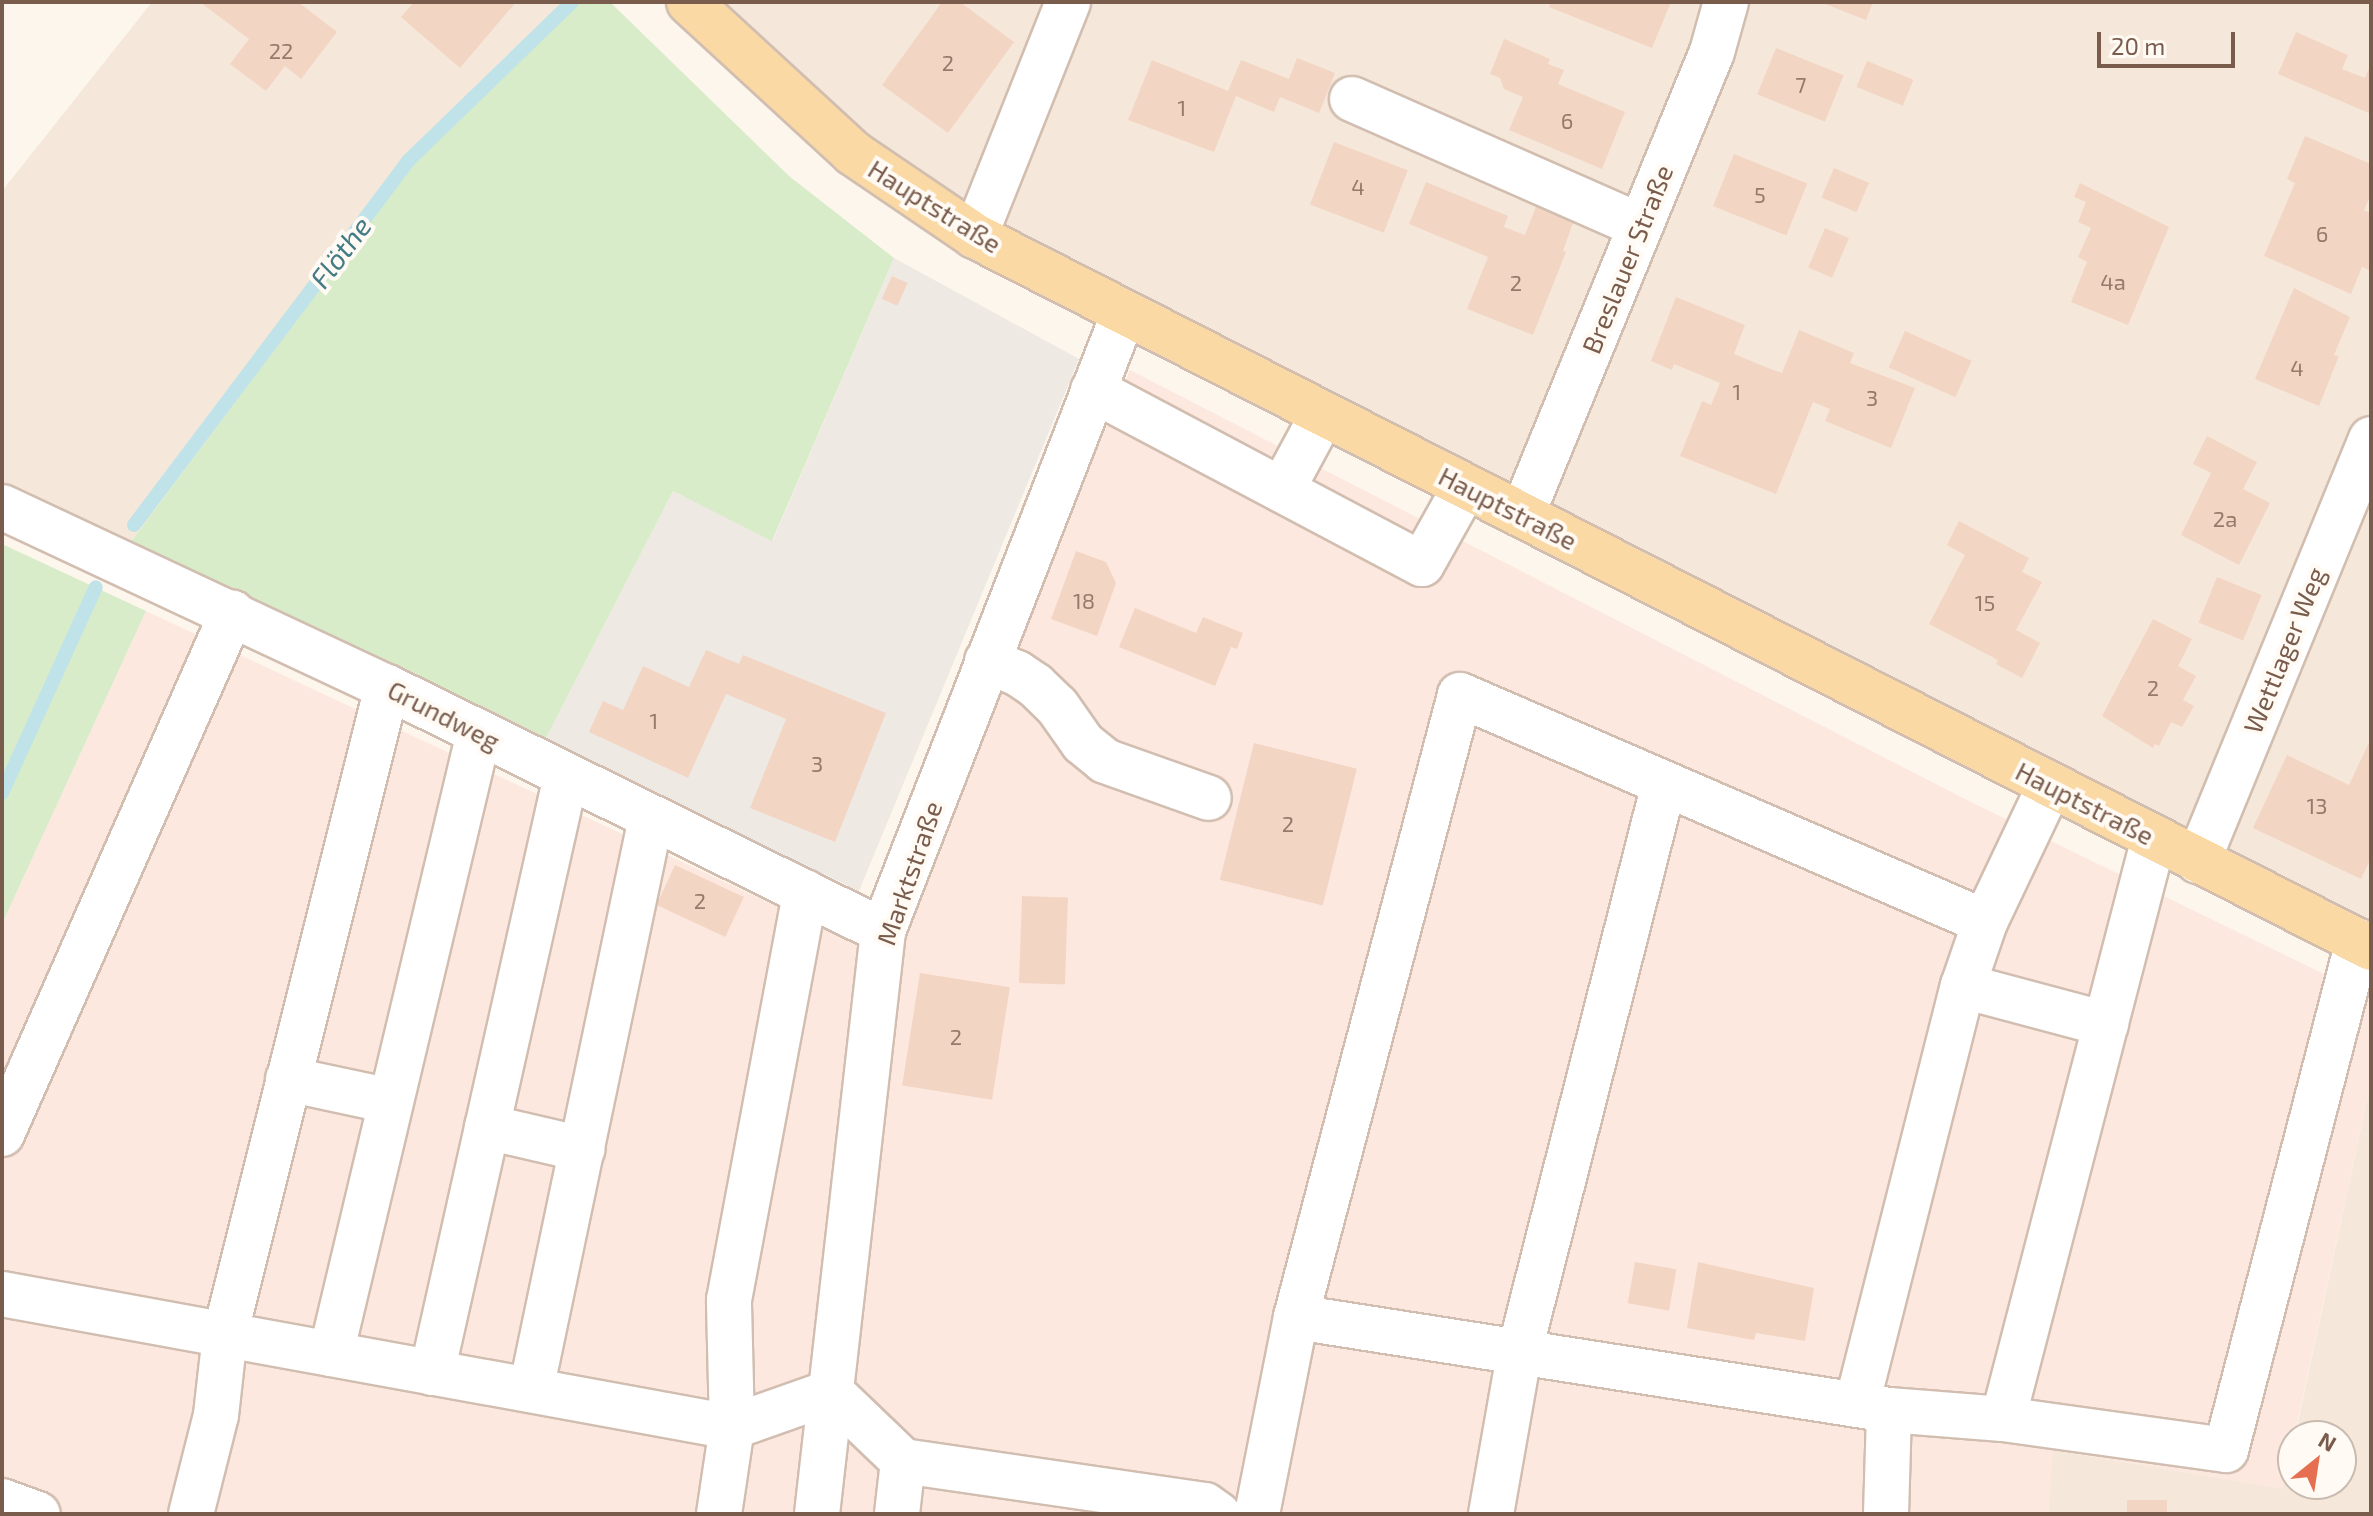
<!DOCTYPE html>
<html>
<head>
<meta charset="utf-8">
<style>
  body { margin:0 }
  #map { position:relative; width:2373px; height:1516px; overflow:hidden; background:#fdf6ec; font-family:"Exo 2",sans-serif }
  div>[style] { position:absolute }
  .residential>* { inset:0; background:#f5e8da }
  .commercial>* { inset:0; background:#fde8e0 }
  .industrial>* { inset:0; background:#efe9e4 }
  .green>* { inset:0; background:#d8ecc9 }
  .stream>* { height:14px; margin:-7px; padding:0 7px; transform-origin:7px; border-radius:7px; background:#bfe3e8 }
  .building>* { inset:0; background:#f3d5c3; transform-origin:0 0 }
  .roads { filter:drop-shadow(2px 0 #d1beb0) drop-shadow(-2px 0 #d1beb0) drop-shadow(0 2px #d1beb0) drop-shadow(0 -2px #d1beb0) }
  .minor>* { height:44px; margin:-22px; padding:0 22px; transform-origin:22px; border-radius:22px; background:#fff }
  .major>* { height:44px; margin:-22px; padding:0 22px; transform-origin:22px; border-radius:22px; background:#fbd9a5 }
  span { translate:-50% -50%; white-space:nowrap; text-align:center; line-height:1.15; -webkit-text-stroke:8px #fffaf3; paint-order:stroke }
  .number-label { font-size:22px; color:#987a6a }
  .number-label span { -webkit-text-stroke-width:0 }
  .street-label { font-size:26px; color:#7a5c4d }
  .water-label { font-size:28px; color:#437c86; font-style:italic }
  .frame { position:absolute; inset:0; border:4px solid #7a5c4d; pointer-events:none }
  .north { position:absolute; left:2277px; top:1420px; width:80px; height:80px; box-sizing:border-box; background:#fffaf3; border:2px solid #cabbb1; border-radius:50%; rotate:30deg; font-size:22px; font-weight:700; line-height:32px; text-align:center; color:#7a5c4d }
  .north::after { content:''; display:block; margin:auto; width:28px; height:36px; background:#e76f51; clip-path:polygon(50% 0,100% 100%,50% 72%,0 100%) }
  .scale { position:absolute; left:2097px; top:32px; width:138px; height:36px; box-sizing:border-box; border:4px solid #7a5c4d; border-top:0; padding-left:10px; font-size:24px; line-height:28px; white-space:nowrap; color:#7a5c4d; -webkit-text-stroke:6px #fffaf3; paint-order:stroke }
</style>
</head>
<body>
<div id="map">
  <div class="residential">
    <i style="clip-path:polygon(152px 2px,578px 2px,413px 164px,127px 547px,2px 489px,2px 191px)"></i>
    <i style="clip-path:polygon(718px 2px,2371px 2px,2371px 927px,1106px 283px,857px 136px)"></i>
    <i style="clip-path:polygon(2371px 1081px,2371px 1514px,2048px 1514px,2052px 1450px,2283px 1488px,2293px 1443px,2293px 1484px,2341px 1484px,2341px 1436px,2295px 1436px)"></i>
  </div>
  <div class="commercial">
    <i style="clip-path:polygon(1130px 370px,1969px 801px,2371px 997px,2371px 1081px,2283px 1489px,2053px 1450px,2048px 1514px,2px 1514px,2px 924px,146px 611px,885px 957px)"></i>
  </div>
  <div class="industrial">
    <i style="clip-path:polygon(894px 258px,1079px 359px,859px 891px,545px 740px,673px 491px,773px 540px)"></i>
  </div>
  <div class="green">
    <i style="clip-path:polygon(578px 2px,610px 2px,789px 176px,894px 258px,772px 541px,673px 491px,545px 740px,127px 547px,413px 164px)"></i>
    <i style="clip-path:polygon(2px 544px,146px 611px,2px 924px)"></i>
  </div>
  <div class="stream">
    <i style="left:134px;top:525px;width:456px;rotate:-53deg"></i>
    <i style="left:408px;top:161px;width:228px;rotate:-44.1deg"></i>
    <i style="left:2px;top:793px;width:226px;rotate:-65.5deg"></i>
  </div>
  <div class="building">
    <i style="clip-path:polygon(200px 2px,298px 2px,337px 32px,301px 79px,285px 66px,266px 91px,230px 64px,249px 39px)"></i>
    <i style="clip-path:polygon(414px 2px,516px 2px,460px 68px,401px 17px)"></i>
    <i style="clip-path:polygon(942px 2px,960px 2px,1014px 42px,948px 133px,882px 85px)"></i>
    <i style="clip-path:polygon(1551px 2px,1671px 2px,1652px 48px,1549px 7px)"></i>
    <i style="clip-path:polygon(1820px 2px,1873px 2px,1866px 20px)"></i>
    <i style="clip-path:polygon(2296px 32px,2348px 55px,2342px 69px,2365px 78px,2371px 63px,2371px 114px,2278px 74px)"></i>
    <i style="clip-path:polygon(1504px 39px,1550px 59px,1548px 64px,1564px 70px,1558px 84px,1625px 112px,1602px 169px,1509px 130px,1523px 97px,1504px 89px,1500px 78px,1490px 74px)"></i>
    <i style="left:1776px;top:48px;width:73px;height:50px;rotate:22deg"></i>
    <i style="clip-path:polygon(1297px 58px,1335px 73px,1319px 113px,1280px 97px,1274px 112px,1236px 96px,1214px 152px,1128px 120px,1152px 60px,1228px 91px,1241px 60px,1289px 79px)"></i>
    <i style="left:1867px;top:61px;width:50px;height:28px;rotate:22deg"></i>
    <i style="clip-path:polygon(2305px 136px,2371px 164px,2371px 195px,2364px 210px,2371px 213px,2371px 271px,2362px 267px,2351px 294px,2264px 256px,2295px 183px,2287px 179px)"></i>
    <i style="left:1334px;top:142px;width:79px;height:67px;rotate:21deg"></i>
    <i style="left:1734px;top:154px;width:79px;height:56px;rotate:22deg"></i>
    <i style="left:1834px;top:168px;width:38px;height:32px;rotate:23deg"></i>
    <i style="clip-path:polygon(1426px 182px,1508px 216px,1504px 227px,1525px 235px,1537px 204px,1574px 220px,1563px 251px,1566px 252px,1533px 335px,1467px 309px,1488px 257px,1409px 224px)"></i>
    <i style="clip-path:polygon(2080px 183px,2169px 227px,2128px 325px,2071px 302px,2087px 262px,2078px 257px,2091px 228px,2078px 222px,2086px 202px,2074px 197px)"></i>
    <i style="left:1825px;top:228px;width:26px;height:43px;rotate:23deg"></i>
    <i style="left:892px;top:276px;width:17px;height:25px;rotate:24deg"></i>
    <i style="clip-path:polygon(2294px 288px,2350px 317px,2334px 355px,2339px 356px,2319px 406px,2255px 379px)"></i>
    <i style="clip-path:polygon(1676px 297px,1745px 325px,1734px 354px,1768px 368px,1782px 373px,1799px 330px,1854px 353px,1850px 363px,1915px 388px,1891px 448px,1825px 421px,1830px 409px,1813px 402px,1776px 494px,1680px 456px,1702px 401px,1711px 405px,1720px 383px,1674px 364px,1672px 370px,1651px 361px)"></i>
    <i style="left:1905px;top:331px;width:73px;height:40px;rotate:24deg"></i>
    <i style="clip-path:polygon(2207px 436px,2257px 462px,2243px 489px,2270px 503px,2239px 565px,2181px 535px,2211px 473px,2193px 464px)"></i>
    <i style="clip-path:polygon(1959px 521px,2029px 558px,2022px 572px,2042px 582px,2016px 630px,2040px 643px,2022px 678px,1996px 664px,1998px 660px,1929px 624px,1965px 555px,1947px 545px)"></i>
    <i style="clip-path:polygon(1076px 551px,1106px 562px,1116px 583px,1097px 636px,1051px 619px)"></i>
    <i style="left:2217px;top:577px;width:48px;height:49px;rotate:22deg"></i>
    <i style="clip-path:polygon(1135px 608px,1196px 633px,1203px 617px,1243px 633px,1237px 649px,1231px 647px,1215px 686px,1119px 647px)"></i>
    <i style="clip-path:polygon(2153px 619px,2192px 639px,2178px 666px,2196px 676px,2183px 700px,2194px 706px,2182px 727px,2171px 722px,2159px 746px,2155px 744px,2153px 748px,2102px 716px)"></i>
    <i style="clip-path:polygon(706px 650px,739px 664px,743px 655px,886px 713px,835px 842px,750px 808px,786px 719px,726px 694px,688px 778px,589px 732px,603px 701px,623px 710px,643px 666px,689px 687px)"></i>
    <i style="clip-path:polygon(2371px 738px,2371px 858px,2361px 879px,2253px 828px,2287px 755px,2349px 785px)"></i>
    <i style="left:1254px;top:743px;width:106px;height:141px;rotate:14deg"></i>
    <i style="left:675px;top:865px;width:76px;height:44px;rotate:25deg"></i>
    <i style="left:1022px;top:896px;width:46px;height:87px;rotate:2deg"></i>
    <i style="left:920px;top:973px;width:91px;height:114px;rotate:9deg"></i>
    <i style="left:1635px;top:1262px;width:42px;height:42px;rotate:10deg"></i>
    <i style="clip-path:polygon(1698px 1262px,1814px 1288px,1805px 1341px,1756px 1333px,1754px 1340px,1687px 1328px)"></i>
    <i style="left:2167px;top:1500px;width:14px;height:40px;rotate:90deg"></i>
  </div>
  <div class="roads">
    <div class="minor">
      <i style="left:1352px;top:99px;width:315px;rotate:23.8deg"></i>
      <i style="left:975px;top:236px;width:252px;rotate:-68.3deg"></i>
      <i style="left:1093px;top:390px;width:372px;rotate:27.9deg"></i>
      <i style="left:1422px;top:564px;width:88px;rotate:-60.8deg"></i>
      <i style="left:1282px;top:490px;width:86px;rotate:-61.7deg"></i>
      <i style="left:2px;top:507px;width:425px;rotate:25.1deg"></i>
      <i style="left:387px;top:687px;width:553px;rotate:26.19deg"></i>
      <i style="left:1522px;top:515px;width:500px;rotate:-67.69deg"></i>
      <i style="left:1712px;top:52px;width:52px;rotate:-74.4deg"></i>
      <i style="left:987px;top:661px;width:32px;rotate:22deg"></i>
      <i style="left:1017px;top:673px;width:22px;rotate:34deg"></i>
      <i style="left:1035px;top:685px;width:30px;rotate:44deg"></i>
      <i style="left:1057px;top:706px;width:45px;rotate:54.9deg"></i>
      <i style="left:1083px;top:743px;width:28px;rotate:39deg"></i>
      <i style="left:1105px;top:761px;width:110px;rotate:19.6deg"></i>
      <i style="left:2198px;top:861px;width:456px;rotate:-67.7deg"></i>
      <i style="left:1963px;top:986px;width:148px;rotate:14.9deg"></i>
      <i style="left:288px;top:1079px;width:105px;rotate:12.1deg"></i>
      <i style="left:487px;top:1127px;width:98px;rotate:13deg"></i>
      <i style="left:2px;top:1134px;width:570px;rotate:-66.18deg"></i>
      <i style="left:2px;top:1294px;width:742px;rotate:10.33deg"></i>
      <i style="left:732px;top:1427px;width:105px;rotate:-19.5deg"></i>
      <i style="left:831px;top:1392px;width:100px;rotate:43.8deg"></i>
      <i style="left:903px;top:1461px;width:53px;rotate:96.5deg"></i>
      <i style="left:1296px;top:1317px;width:600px;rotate:8.91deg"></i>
      <i style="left:1889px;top:1410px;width:114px;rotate:4.5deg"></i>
      <i style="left:2003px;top:1419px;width:225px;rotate:7.9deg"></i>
      <i style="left:2226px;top:1450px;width:526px;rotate:-75.46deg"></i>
      <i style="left:331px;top:1354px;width:638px;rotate:-76.6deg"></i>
      <i style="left:432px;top:1373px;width:612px;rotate:-77.35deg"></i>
      <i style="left:531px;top:1390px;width:584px;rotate:-78.15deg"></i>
      <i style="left:1857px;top:1404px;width:431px;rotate:-75.8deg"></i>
      <i style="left:1963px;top:986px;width:68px;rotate:-71deg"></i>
      <i style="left:1985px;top:922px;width:152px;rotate:-64.6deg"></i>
      <i style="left:2003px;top:1419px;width:600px;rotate:-75.43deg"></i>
      <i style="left:903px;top:1461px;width:305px;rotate:8.3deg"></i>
      <i style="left:1205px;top:1505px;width:16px;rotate:35deg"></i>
      <i style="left:2px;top:1501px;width:38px;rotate:20deg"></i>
      <i style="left:191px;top:1514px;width:102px;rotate:-75.8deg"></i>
      <i style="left:216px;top:1415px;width:81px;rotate:-83.6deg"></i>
      <i style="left:225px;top:1335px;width:668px;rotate:-75.96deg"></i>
      <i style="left:719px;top:1514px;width:88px;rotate:-81.5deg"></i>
      <i style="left:732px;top:1427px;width:127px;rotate:-91.4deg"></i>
      <i style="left:729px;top:1300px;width:415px;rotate:-79.4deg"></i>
      <i style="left:817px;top:1514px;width:587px;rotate:-83.54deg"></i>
      <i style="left:883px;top:931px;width:663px;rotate:-68.7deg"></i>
      <i style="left:1257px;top:1514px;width:201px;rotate:-78.8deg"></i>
      <i style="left:1296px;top:1317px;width:643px;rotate:-75.23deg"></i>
      <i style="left:1460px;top:695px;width:572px;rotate:23.38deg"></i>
      <i style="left:1491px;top:1514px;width:167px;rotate:-80deg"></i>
      <i style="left:1520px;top:1350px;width:584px;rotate:-75.73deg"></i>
      <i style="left:1886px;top:1514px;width:104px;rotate:-88.3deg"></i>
    </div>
    <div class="major">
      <i style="left:689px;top:2px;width:223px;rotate:42.6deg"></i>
      <i style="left:853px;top:153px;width:148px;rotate:34.2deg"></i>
      <i style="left:975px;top:236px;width:1567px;rotate:27.02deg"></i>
    </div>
  </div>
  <div class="number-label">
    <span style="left:281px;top:51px">22</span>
    <span style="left:948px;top:63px">2</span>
    <span style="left:1801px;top:85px">7</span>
    <span style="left:1182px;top:108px">1</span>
    <span style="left:1567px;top:121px">6</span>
    <span style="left:1358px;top:187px">4</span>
    <span style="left:1760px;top:195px">5</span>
    <span style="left:2322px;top:234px">6</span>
    <span style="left:2113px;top:282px">4a</span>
    <span style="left:1516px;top:283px">2</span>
    <span style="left:2297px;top:368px">4</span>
    <span style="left:1737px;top:392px">1</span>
    <span style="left:1872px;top:398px">3</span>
    <span style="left:2225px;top:519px">2a</span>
    <span style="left:1084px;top:601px">18</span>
    <span style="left:1985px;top:603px">15</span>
    <span style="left:2153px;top:688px">2</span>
    <span style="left:654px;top:721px">1</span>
    <span style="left:817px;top:764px">3</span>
    <span style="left:2317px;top:806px">13</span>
    <span style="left:1288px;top:824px">2</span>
    <span style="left:700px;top:901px">2</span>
    <span style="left:956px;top:1037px">2</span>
  </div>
  <div class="street-label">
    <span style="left:935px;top:206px;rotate:32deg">Hauptstraße</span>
    <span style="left:1627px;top:259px;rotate:-68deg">Breslauer Straße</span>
    <span style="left:1508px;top:508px;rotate:27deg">Hauptstraße</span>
    <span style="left:2284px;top:650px;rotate:-68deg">Wettlager Weg</span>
    <span style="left:444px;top:715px;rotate:27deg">Grundweg</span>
    <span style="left:2085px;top:803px;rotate:27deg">Hauptstraße</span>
    <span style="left:909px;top:873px;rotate:-71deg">Marktstraße</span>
  </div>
  <div class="water-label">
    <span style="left:340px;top:252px;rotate:-53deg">Flöthe</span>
  </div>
  <div class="frame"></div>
  <div class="north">N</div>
  <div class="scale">20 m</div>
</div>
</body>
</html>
